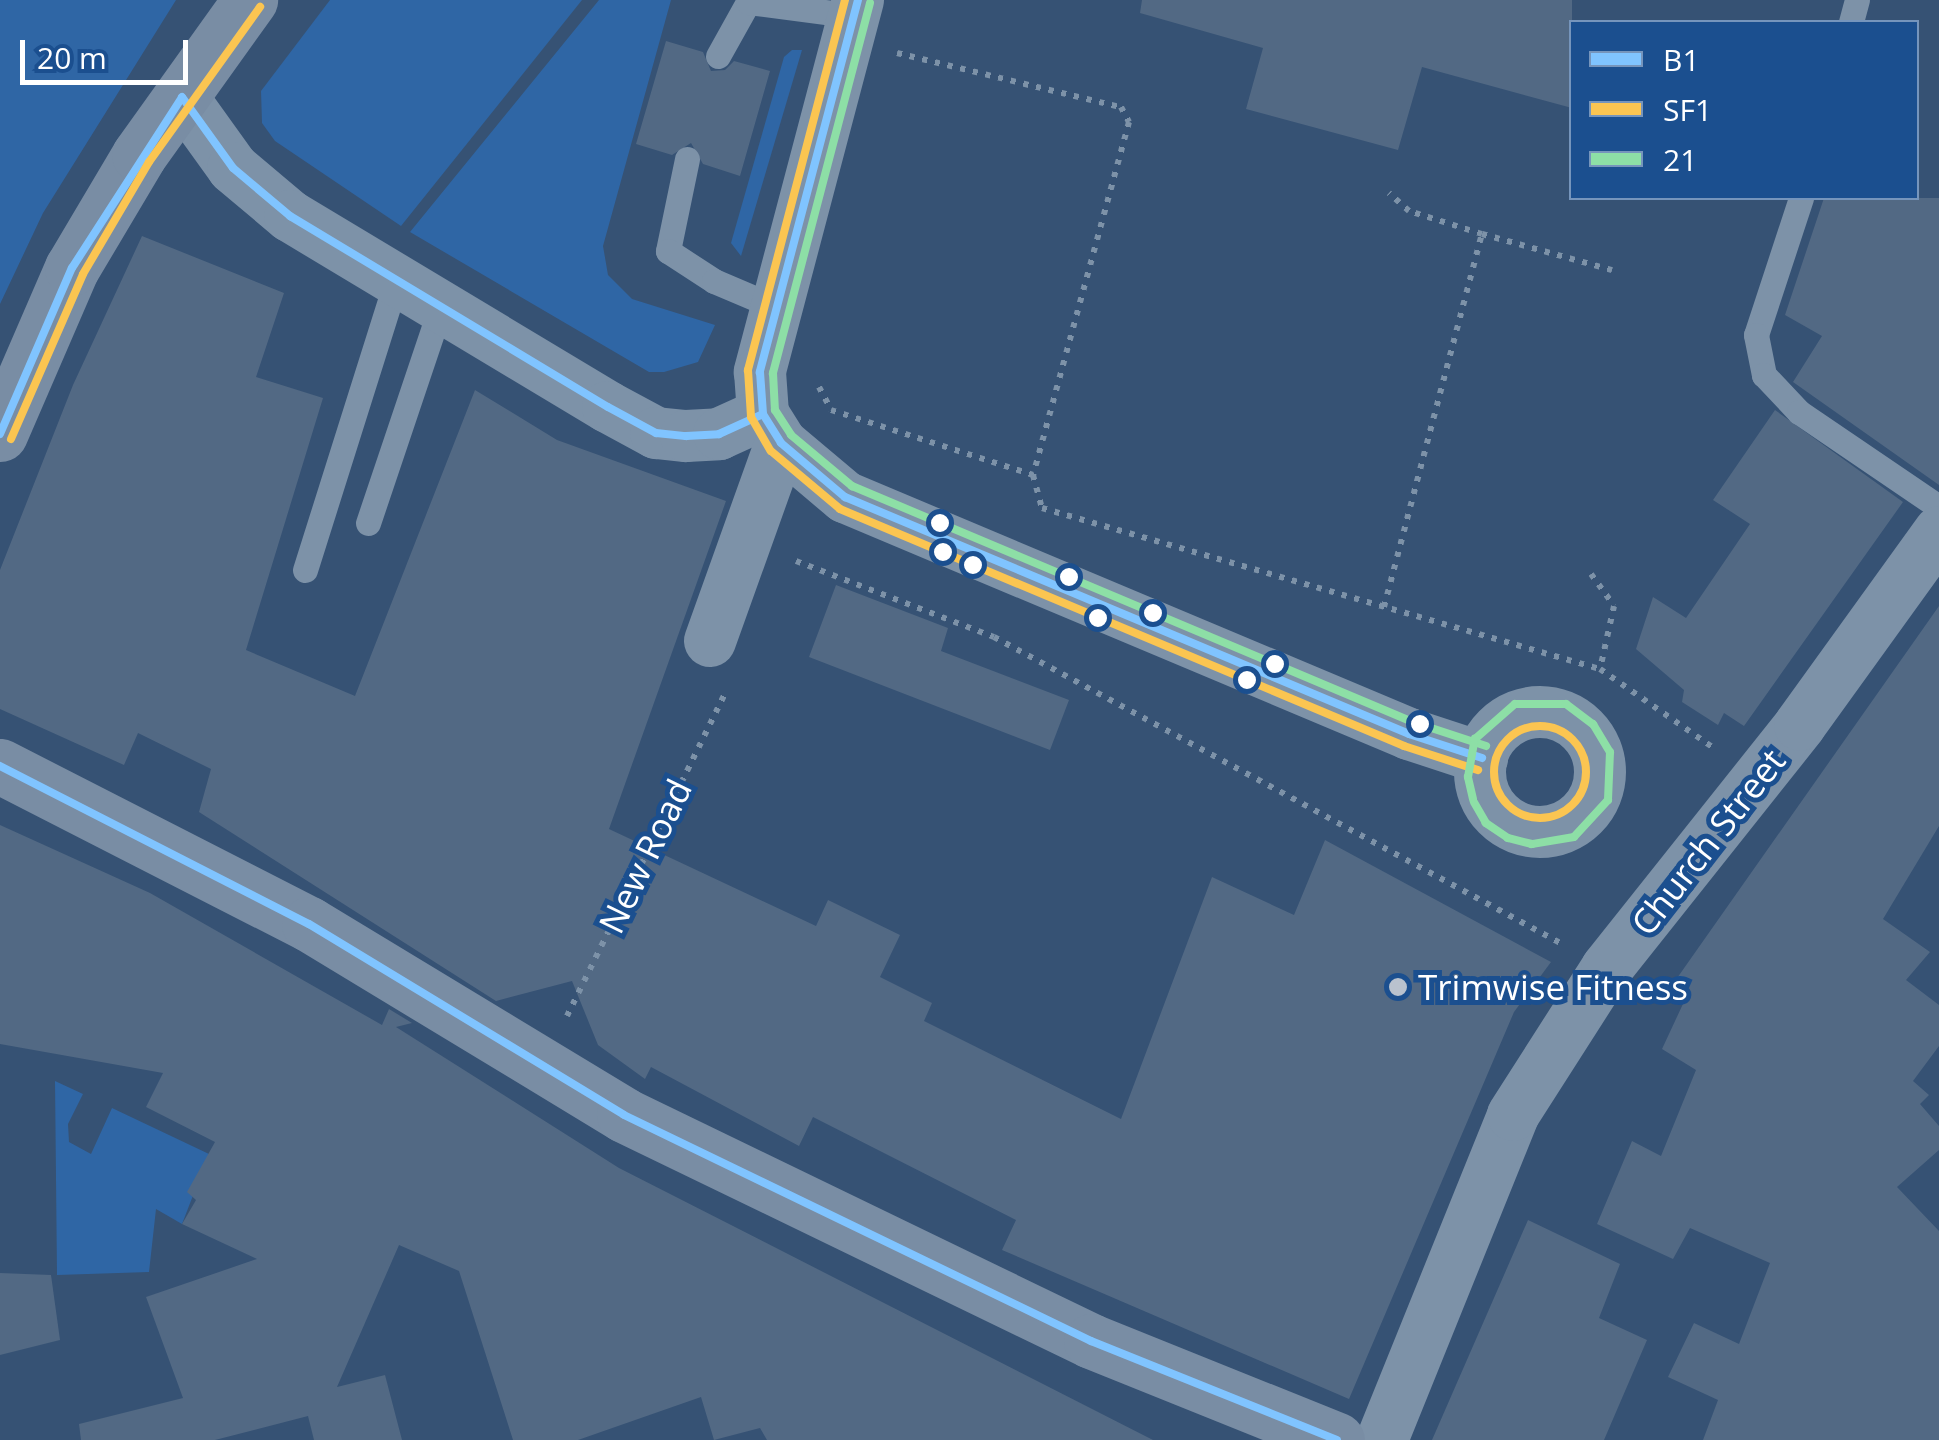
<!DOCTYPE html>
<html>
<head>
<meta charset="utf-8">
<style>
  body { margin:0 }
  #map { position:relative; width:1939px; height:1440px; overflow:hidden; background:#365274; font-family:"Open Sans",sans-serif }
  div>[style] { position:absolute }
  .green>* { inset:0; background:#2f66a5 }
  .building>* { inset:0; background:#526984 }
  .path>* { height:6px; margin-top:-3px; transform-origin:0; background:repeating-linear-gradient(90deg,#7d92a8 0 5px,transparent 0 13px) }
  .lane>* { height:25px; margin:-12.5px; padding:0 12.5px; transform-origin:12.5px; border-radius:12.5px; background:#7d92a8 }
  .street>* { height:52px; margin:-26px; padding:0 26px; transform-origin:26px; border-radius:26px; background:#7d92a8 }
  .street>.ring { margin:-26px; padding:0; box-sizing:content-box; background:none; border:52px solid #7d92a8; border-radius:50% }
  .secondary>* { height:55px; margin:-27.5px; padding:0 27.5px; transform-origin:27.5px; border-radius:27.5px; background:#798da4 }
  .bus-1>* { height:8px; margin:-4px; padding:0 4px; transform-origin:4px; border-radius:4px; background:#80c4ff }
  .bus-2>* { height:8px; margin:-4px; padding:0 4px; transform-origin:4px; border-radius:4px; background:#fbc551 }
  .bus-2>.ring { margin:-4px; padding:0; box-sizing:content-box; background:none; border:8px solid #fbc551; border-radius:50% }
  .bus-3>* { height:8px; margin:-4px; padding:0 4px; transform-origin:4px; border-radius:4px; background:#8ddfa6 }
  .dots>* { width:28px; height:28px; translate:-50% -50%; box-sizing:border-box; border:5px solid #1b4f8f; border-radius:50% }
  span { translate:-50% -50%; white-space:nowrap; text-align:center; line-height:1.15; -webkit-text-stroke:10px #1b4f8f; paint-order:stroke }
  .street-label { font-size:35px; color:#fff }
  .poi-label { font-size:35px; color:#fff }
  .left { translate:0 -50%; text-align:left }
  .legend { position:absolute; left:1569px; top:20px; width:350px; height:180px; box-sizing:border-box; background:#1b4f8f; border:2px solid #7695bc; margin:0; padding:12px 18px; list-style:none; font-size:30px; color:#fff }
  .legend li { display:flex; align-items:center; gap:20px; height:50px }
  .legend b { width:50px; border:2px solid #7695bc }
  .scale { position:absolute; left:20px; top:40px; width:168px; height:45px; box-sizing:border-box; border:5px solid #fff; border-top:0; padding-left:12px; font-size:30px; line-height:35px; white-space:nowrap; color:#fff; -webkit-text-stroke:8px #1b4f8f; paint-order:stroke }
</style>
</head>
<body>
<div id="map">
  <div class="green">
    <i style="clip-path:polygon(0 0,176px 0,43px 213px,0 304px)"></i>
    <i style="clip-path:polygon(330px 0,582px 0,401px 226px,275px 141px,262px 123px,261px 91px)"></i>
    <i style="clip-path:polygon(599px 0,671px 0,603px 246px,608px 275px,632px 299px,715px 325px,698px 362px,664px 372px,649px 372px,410px 232px)"></i>
    <i style="clip-path:polygon(792px 50px,802px 50px,741px 256px,731px 243px,784px 57px)"></i>
    <i style="clip-path:polygon(55px 1081px,83px 1094px,68px 1124px,69px 1142px,91px 1154px,112px 1108px,209px 1154px,182px 1224px,156px 1209px,149px 1272px,57px 1275px)"></i>
  </div>
  <div class="building">
    <i style="clip-path:polygon(1142px 0,1572px 0,1572px 108px,1422px 67px,1398px 150px,1246px 109px,1263px 48px,1140px 13px)"></i>
    <i style="clip-path:polygon(666px 41px,703px 52px,711px 71px,725px 70px,734px 61px,770px 71px,740px 176px,703px 164px,691px 143px,672px 155px,636px 144px)"></i>
    <i style="clip-path:polygon(1824px 198px,1939px 198px,1939px 485px,1793px 382px,1822px 336px,1785px 315px)"></i>
    <i style="clip-path:polygon(142px 236px,284px 293px,256px 377px,323px 398px,246px 650px,355px 696px,475px 390px,557px 440px,726px 501px,609px 829px,816px 926px,828px 900px,900px 935px,880px 977px,932px 1003px,924px 1021px,1121px 1119px,1212px 877px,1294px 915px,1325px 840px,1551px 962px,1514px 1012px,1349px 1399px,1002px 1250px,1016px 1220px,813px 1117px,799px 1146px,651px 1067px,645px 1079px,598px 1045px,572px 981px,496px 1001px,199px 812px,211px 769px,138px 733px,124px 765px,0 709px,0 570px,73px 385px)"></i>
    <i style="clip-path:polygon(1775px 410px,1903px 502px,1744px 726px,1724px 713px,1718px 725px,1682px 702px,1684px 690px,1636px 649px,1653px 597px,1686px 618px,1750px 524px,1713px 500px)"></i>
    <i style="clip-path:polygon(836px 585px,948px 628px,941px 651px,1069px 700px,1050px 750px,809px 657px)"></i>
    <i style="clip-path:polygon(1939px 606px,1939px 826px,1883px 919px,1930px 952px,1906px 980px,1939px 1005px,1939px 1046px,1913px 1081px,1929px 1095px,1920px 1104px,1939px 1126px,1939px 1150px,1897px 1187px,1939px 1231px,1939px 1440px,1703px 1440px,1718px 1400px,1668px 1377px,1694px 1323px,1739px 1344px,1770px 1263px,1690px 1228px,1673px 1259px,1597px 1224px,1632px 1141px,1661px 1156px,1696px 1070px,1662px 1049px,1689px 991px,1675px 981px)"></i>
    <i style="clip-path:polygon(0 825px,150px 893px,382px 1025px,389px 1009px,412px 1023px,396px 1027px,619px 1168px,1153px 1440px,767px 1440px,760px 1428px,714px 1440px,701px 1397px,578px 1440px,513px 1440px,459px 1271px,399px 1245px,337px 1387px,385px 1375px,402px 1440px,314px 1440px,308px 1416px,215px 1440px,81px 1440px,79px 1424px,183px 1398px,146px 1297px,257px 1259px,182px 1224px,196px 1200px,187px 1192px,215px 1142px,146px 1107px,163px 1073px,0 1044px)"></i>
    <i style="clip-path:polygon(1528px 1220px,1620px 1264px,1599px 1318px,1647px 1340px,1604px 1440px,1432px 1440px)"></i>
    <i style="clip-path:polygon(0 1273px,51px 1275px,60px 1340px,0 1355px)"></i>
  </div>
  <div class="path">
    <i style="left:897px;top:53px;width:230px;rotate:13.6deg"></i>
    <i style="left:1121px;top:107px;width:17px;rotate:62deg"></i>
    <i style="left:1129px;top:122px;width:366px;rotate:105.2deg"></i>
    <i style="left:1482px;top:234px;width:135px;rotate:15.5deg"></i>
    <i style="left:819px;top:387px;width:26px;rotate:62deg"></i>
    <i style="left:831px;top:410px;width:212px;rotate:17.8deg"></i>
    <i style="left:1033px;top:475px;width:34px;rotate:75deg"></i>
    <i style="left:1042px;top:508px;width:581px;rotate:16.09deg"></i>
    <i style="left:796px;top:561px;width:212px;rotate:21deg"></i>
    <i style="left:994px;top:637px;width:646px;rotate:28.39deg"></i>
    <i style="left:1591px;top:574px;width:39px;rotate:54deg"></i>
    <i style="left:1614px;top:606px;width:65px;rotate:102.5deg"></i>
    <i style="left:1600px;top:669px;width:140px;rotate:34.8deg"></i>
    <i style="left:1384px;top:607px;width:386px;rotate:-75.3deg"></i>
    <i style="left:1482px;top:234px;width:77px;rotate:-162.5deg"></i>
    <i style="left:1409px;top:211px;width:27px;rotate:-138deg"></i>
    <i style="left:567px;top:1016px;width:362px;rotate:-63.9deg"></i>
  </div>
  <div class="lane">
    <i style="left:1851px;top:22px;width:23px;rotate:-75deg"></i>
    <i style="left:718px;top:56px;width:62px;rotate:-60.9deg"></i>
    <i style="left:748px;top:2px;width:109px;rotate:7.4deg"></i>
    <i style="left:687px;top:159px;width:94px;rotate:101.7deg"></i>
    <i style="left:668px;top:251px;width:55px;rotate:33.1deg"></i>
    <i style="left:714px;top:281px;width:64px;rotate:23deg"></i>
    <i style="left:1801px;top:198px;width:144px;rotate:108.2deg"></i>
    <i style="left:1756px;top:335px;width:41px;rotate:78.7deg"></i>
    <i style="left:1764px;top:375px;width:51px;rotate:46.6deg"></i>
    <i style="left:1799px;top:412px;width:169px;rotate:34.2deg"></i>
    <i style="left:368px;top:523px;width:226px;rotate:-71.4deg"></i>
    <i style="left:305px;top:570px;width:302px;rotate:-72.5deg"></i>
  </div>
  <div class="street">
    <i style="left:858px;top:0;width:385px;rotate:104.8deg"></i>
    <i style="left:760px;top:372px;width:42px;rotate:85.9deg"></i>
    <i style="left:763px;top:414px;width:34px;rotate:58deg"></i>
    <i style="left:781px;top:443px;width:84px;rotate:40.2deg"></i>
    <i style="left:845px;top:497px;width:612px;rotate:22.79deg"></i>
    <i style="left:1409px;top:734px;width:77px;rotate:18.2deg"></i>
    <i style="left:182px;top:97px;width:87px;rotate:54.3deg"></i>
    <i style="left:233px;top:168px;width:75px;rotate:40.1deg"></i>
    <i style="left:290px;top:216px;width:371px;rotate:31deg"></i>
    <i style="left:608px;top:407px;width:55px;rotate:28.4deg"></i>
    <i style="left:656px;top:433px;width:30px;rotate:6deg"></i>
    <i style="left:686px;top:436px;width:33px;rotate:-3deg"></i>
    <i style="left:719px;top:434px;width:48px;rotate:-24.4deg"></i>
    <i style="left:710px;top:641px;width:210px;rotate:-70.3deg"></i>
    <i class="ring" style="left:1480px;top:712px;width:68px;height:68px"></i>
    <i style="left:1382px;top:1440px;width:350px;rotate:-68deg"></i>
    <i style="left:1513px;top:1115px;width:174px;rotate:-57.4deg"></i>
    <i style="left:1607px;top:968px;width:310px;rotate:-51.5deg"></i>
    <i style="left:1800px;top:725px;width:238px;rotate:-54.2deg"></i>
  </div>
  <div class="secondary">
    <i style="left:0;top:434px;width:181px;rotate:-66.6deg"></i>
    <i style="left:72px;top:268px;width:131px;rotate:-59.3deg"></i>
    <i style="left:139px;top:155px;width:191px;rotate:-54.4deg"></i>
    <i style="left:0;top:766px;width:347px;rotate:27.1deg"></i>
    <i style="left:309px;top:924px;width:368px;rotate:31.2deg"></i>
    <i style="left:624px;top:1115px;width:519px;rotate:25.82deg"></i>
    <i style="left:1091px;top:1341px;width:265px;rotate:21.9deg"></i>
  </div>
  <div class="bus-1">
    <i style="left:858px;top:0;width:385px;rotate:104.8deg"></i>
    <i style="left:760px;top:372px;width:42px;rotate:85.9deg"></i>
    <i style="left:763px;top:414px;width:34px;rotate:58deg"></i>
    <i style="left:781px;top:443px;width:84px;rotate:40.2deg"></i>
    <i style="left:845px;top:497px;width:612px;rotate:22.79deg"></i>
    <i style="left:1409px;top:734px;width:77px;rotate:18.2deg"></i>
    <i style="left:0;top:434px;width:181px;rotate:-66.6deg"></i>
    <i style="left:72px;top:268px;width:203px;rotate:-57.2deg"></i>
    <i style="left:182px;top:97px;width:87px;rotate:54.3deg"></i>
    <i style="left:233px;top:168px;width:75px;rotate:40.1deg"></i>
    <i style="left:290px;top:216px;width:371px;rotate:31deg"></i>
    <i style="left:608px;top:407px;width:55px;rotate:28.4deg"></i>
    <i style="left:656px;top:433px;width:30px;rotate:6deg"></i>
    <i style="left:686px;top:436px;width:33px;rotate:-3deg"></i>
    <i style="left:719px;top:434px;width:48px;rotate:-24.4deg"></i>
    <i style="left:0;top:766px;width:347px;rotate:27.1deg"></i>
    <i style="left:309px;top:924px;width:368px;rotate:31.2deg"></i>
    <i style="left:624px;top:1115px;width:519px;rotate:25.82deg"></i>
    <i style="left:1091px;top:1341px;width:265px;rotate:21.9deg"></i>
  </div>
  <div class="bus-2">
    <i style="left:845px;top:0;width:383px;rotate:104.7deg"></i>
    <i style="left:748px;top:370px;width:47px;rotate:86.3deg"></i>
    <i style="left:751px;top:417px;width:39px;rotate:60deg"></i>
    <i style="left:771px;top:451px;width:90px;rotate:40deg"></i>
    <i style="left:840px;top:509px;width:612px;rotate:22.79deg"></i>
    <i style="left:1404px;top:746px;width:78px;rotate:18deg"></i>
    <i style="left:11px;top:439px;width:180px;rotate:-66.4deg"></i>
    <i style="left:83px;top:274px;width:130px;rotate:-59.5deg"></i>
    <i style="left:149px;top:162px;width:191px;rotate:-54.4deg"></i>
    <i class="ring" style="left:1494px;top:726px;width:84px;height:84px"></i>
  </div>
  <div class="bus-3">
    <i style="left:870px;top:3px;width:383px;rotate:104.7deg"></i>
    <i style="left:773px;top:373px;width:37px;rotate:87deg"></i>
    <i style="left:775px;top:410px;width:30px;rotate:57deg"></i>
    <i style="left:791px;top:435px;width:80px;rotate:39.9deg"></i>
    <i style="left:852px;top:486px;width:609px;rotate:22.82deg"></i>
    <i style="left:1413px;top:722px;width:77px;rotate:18.2deg"></i>
    <i style="left:1473px;top:799px;width:23px;rotate:-103deg"></i>
    <i style="left:1468px;top:777px;width:39px;rotate:-80deg"></i>
    <i style="left:1475px;top:739px;width:53px;rotate:-41.2deg"></i>
    <i style="left:1515px;top:704px;width:51px"></i>
    <i style="left:1566px;top:704px;width:34px;rotate:37deg"></i>
    <i style="left:1593px;top:724px;width:33px;rotate:59deg"></i>
    <i style="left:1610px;top:752px;width:48px;rotate:92.4deg"></i>
    <i style="left:1608px;top:800px;width:50px;rotate:132.6deg"></i>
    <i style="left:1574px;top:837px;width:43px;rotate:170.5deg"></i>
    <i style="left:1532px;top:844px;width:25px;rotate:-166deg"></i>
    <i style="left:1508px;top:838px;width:27px;rotate:-146deg"></i>
    <i style="left:1486px;top:823px;width:24px;rotate:-120deg"></i>
  </div>
  <div class="dots">
    <i style="left:940px;top:523px;background:#fff"></i>
    <i style="left:943px;top:552px;background:#fff"></i>
    <i style="left:973px;top:565px;background:#fff"></i>
    <i style="left:1069px;top:577px;background:#fff"></i>
    <i style="left:1153px;top:613px;background:#fff"></i>
    <i style="left:1098px;top:618px;background:#fff"></i>
    <i style="left:1275px;top:664px;background:#fff"></i>
    <i style="left:1247px;top:680px;background:#fff"></i>
    <i style="left:1420px;top:724px;background:#fff"></i>
    <i style="left:1398px;top:987px;background:#b9c2ce"></i>
  </div>
  <div class="street-label">
    <span style="left:1708px;top:842px;rotate:-52deg">Church Street</span>
    <span style="left:645px;top:856px;rotate:-64deg">New Road</span>
  </div>
  <div class="poi-label">
    <span class="left" style="left:1418px;top:987px">Trimwise Fitness</span>
  </div>
  <ul class="legend">
  <li><b style="height:12px;background:#80c4ff"></b>B1</li>
  <li><b style="height:12px;background:#fbc551"></b>SF1</li>
  <li><b style="height:12px;background:#8ddfa6"></b>21</li>
  </ul>
  <div class="scale">20 m</div>
</div>
</body>
</html>
